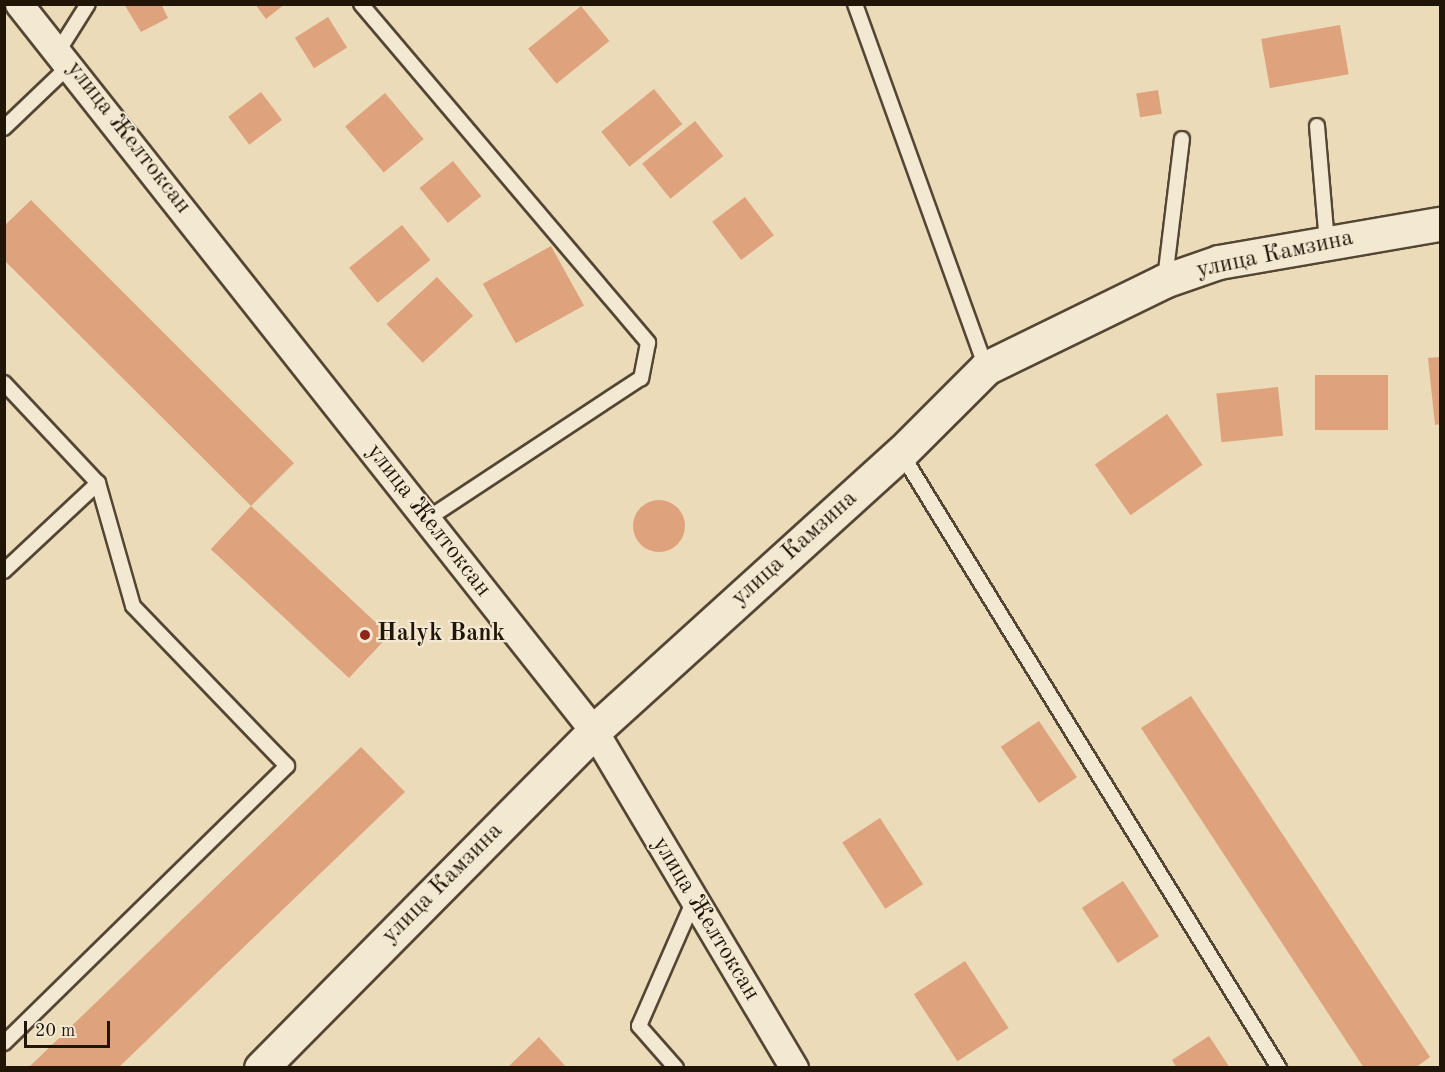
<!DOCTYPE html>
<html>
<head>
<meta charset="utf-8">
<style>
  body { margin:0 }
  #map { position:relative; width:1445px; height:1072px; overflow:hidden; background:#ecdbb9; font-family:"Old Standard TT",serif }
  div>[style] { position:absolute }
  .building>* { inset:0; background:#dea27c; transform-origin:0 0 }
  .round { border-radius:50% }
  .roads { filter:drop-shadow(2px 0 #544634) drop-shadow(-2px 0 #544634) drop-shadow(0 2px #544634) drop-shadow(0 -2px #544634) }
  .lane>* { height:14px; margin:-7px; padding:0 7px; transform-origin:7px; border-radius:7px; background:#f3e8d2 }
  .street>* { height:27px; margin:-13.5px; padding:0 13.5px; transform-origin:13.5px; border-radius:13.5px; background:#f3e8d2 }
  .secondary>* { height:33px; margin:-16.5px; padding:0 16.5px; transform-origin:16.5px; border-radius:16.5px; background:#f3e8d2 }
  .dots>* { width:16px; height:16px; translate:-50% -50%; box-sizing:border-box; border:3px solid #f3e8d2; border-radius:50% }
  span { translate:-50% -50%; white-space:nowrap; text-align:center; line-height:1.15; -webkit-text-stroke:4.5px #f3e8d2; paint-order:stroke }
  .street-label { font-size:24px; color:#211507 }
  .poi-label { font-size:24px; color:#211507; font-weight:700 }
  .left { translate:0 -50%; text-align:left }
  .frame { position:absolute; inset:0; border:6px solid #211507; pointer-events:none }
  .scale { position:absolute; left:24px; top:1021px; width:86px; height:27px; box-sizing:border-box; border:3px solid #211507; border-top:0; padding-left:8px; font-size:18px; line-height:21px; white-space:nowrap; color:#211507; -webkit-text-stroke:4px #f3e8d2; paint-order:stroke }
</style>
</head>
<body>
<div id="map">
  <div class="building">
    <i style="clip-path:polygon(124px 4px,161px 4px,168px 18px,141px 32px)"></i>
    <i style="clip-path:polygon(255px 4px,285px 4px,266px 19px)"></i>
    <i style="left:581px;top:6px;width:45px;height:68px;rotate:51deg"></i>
    <i style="left:328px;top:17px;width:36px;height:39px;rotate:58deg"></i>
    <i style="left:1340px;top:25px;width:50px;height:80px;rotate:80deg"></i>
    <i style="left:654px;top:89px;width:45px;height:68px;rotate:51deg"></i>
    <i style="left:1158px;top:90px;width:24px;height:22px;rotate:81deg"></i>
    <i style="left:261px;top:92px;width:35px;height:41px;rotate:53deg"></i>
    <i style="left:385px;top:93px;width:60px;height:52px;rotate:50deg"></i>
    <i style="left:695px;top:121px;width:45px;height:68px;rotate:51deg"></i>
    <i style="left:453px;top:161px;width:45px;height:43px;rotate:51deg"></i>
    <i style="left:745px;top:197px;width:48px;height:41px;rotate:53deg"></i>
    <i style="clip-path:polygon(31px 200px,294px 463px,251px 506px,4px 260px,4px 226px)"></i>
    <i style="left:402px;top:225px;width:45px;height:68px;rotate:51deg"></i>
    <i style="left:551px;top:246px;width:68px;height:78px;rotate:61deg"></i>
    <i style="left:437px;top:277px;width:53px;height:69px;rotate:47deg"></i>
    <i style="clip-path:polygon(1440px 357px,1440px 424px,1435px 425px,1428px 358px)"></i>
    <i style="left:1315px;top:375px;width:73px;height:55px"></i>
    <i style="left:1278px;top:387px;width:49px;height:62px;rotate:84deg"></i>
    <i style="left:1167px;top:414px;width:62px;height:88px;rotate:55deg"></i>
    <i class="round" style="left:633px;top:500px;width:52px;height:52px"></i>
    <i style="left:251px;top:506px;width:189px;height:59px;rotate:43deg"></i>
    <i style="clip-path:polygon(1191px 696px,1430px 1057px,1415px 1068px,1364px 1068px,1141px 728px)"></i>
    <i style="left:1039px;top:721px;width:68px;height:46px;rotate:56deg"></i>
    <i style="clip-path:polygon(361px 747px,405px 792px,118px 1068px,28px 1068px)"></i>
    <i style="left:880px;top:818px;width:79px;height:45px;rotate:57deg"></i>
    <i style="left:1123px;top:881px;width:66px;height:49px;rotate:57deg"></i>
    <i style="left:965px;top:961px;width:80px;height:61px;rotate:57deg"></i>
    <i style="clip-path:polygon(1209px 1036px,1230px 1068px,1177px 1068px,1172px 1060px)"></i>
    <i style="clip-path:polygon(539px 1037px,567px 1068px,507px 1068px)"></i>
  </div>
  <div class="roads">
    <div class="lane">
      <i style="left:361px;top:4px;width:444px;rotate:49.7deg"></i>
      <i style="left:648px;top:343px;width:36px;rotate:101deg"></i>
      <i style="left:641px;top:378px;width:256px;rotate:146.6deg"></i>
      <i style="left:855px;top:4px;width:387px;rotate:70.2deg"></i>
      <i style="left:59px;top:50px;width:54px;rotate:-57.8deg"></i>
      <i style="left:1317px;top:126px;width:117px;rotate:85.1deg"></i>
      <i style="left:4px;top:128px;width:93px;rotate:-43.7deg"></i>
      <i style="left:1165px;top:279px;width:141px;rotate:-83.1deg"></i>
      <i style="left:4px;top:383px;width:137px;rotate:46.8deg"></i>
      <i style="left:98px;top:483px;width:128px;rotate:74.1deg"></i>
      <i style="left:133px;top:606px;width:222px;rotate:46.1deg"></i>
      <i style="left:287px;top:766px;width:396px;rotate:135.6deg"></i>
      <i style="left:901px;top:453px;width:722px;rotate:58.42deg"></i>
      <i style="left:4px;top:571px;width:129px;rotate:-43.1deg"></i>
      <i style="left:676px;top:1068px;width:56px;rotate:-131.4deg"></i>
      <i style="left:639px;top:1026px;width:137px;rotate:-66.4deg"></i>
    </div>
    <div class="street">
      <i style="left:19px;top:4px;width:927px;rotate:51.66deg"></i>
      <i style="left:594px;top:731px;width:392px;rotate:59.3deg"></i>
    </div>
    <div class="secondary">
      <i style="left:261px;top:1068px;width:474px;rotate:-45.3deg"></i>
      <i style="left:594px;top:731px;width:414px;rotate:-42.2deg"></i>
      <i style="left:901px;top:453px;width:120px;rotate:-45deg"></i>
      <i style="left:986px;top:368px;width:198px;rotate:-26deg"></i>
      <i style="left:1164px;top:281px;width:58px;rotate:-19.1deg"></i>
      <i style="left:1219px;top:262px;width:224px;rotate:-9.8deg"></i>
    </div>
  </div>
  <div class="dots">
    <i style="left:365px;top:635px;background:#8f2418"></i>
  </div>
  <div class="street-label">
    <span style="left:128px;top:138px;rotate:52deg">улица Желтоксан</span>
    <span style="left:1275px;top:255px;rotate:-12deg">улица Камзина</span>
    <span style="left:428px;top:521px;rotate:52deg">улица Желтоксан</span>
    <span style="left:795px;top:549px;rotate:-42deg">улица Камзина</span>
    <span style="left:443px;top:884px;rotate:-45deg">улица Камзина</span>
    <span style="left:705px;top:919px;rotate:59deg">улица Желтоксан</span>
  </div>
  <div class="poi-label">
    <span class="left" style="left:377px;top:635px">Halyk Bank</span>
  </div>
  <div class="frame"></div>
  <div class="scale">20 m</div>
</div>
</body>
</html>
